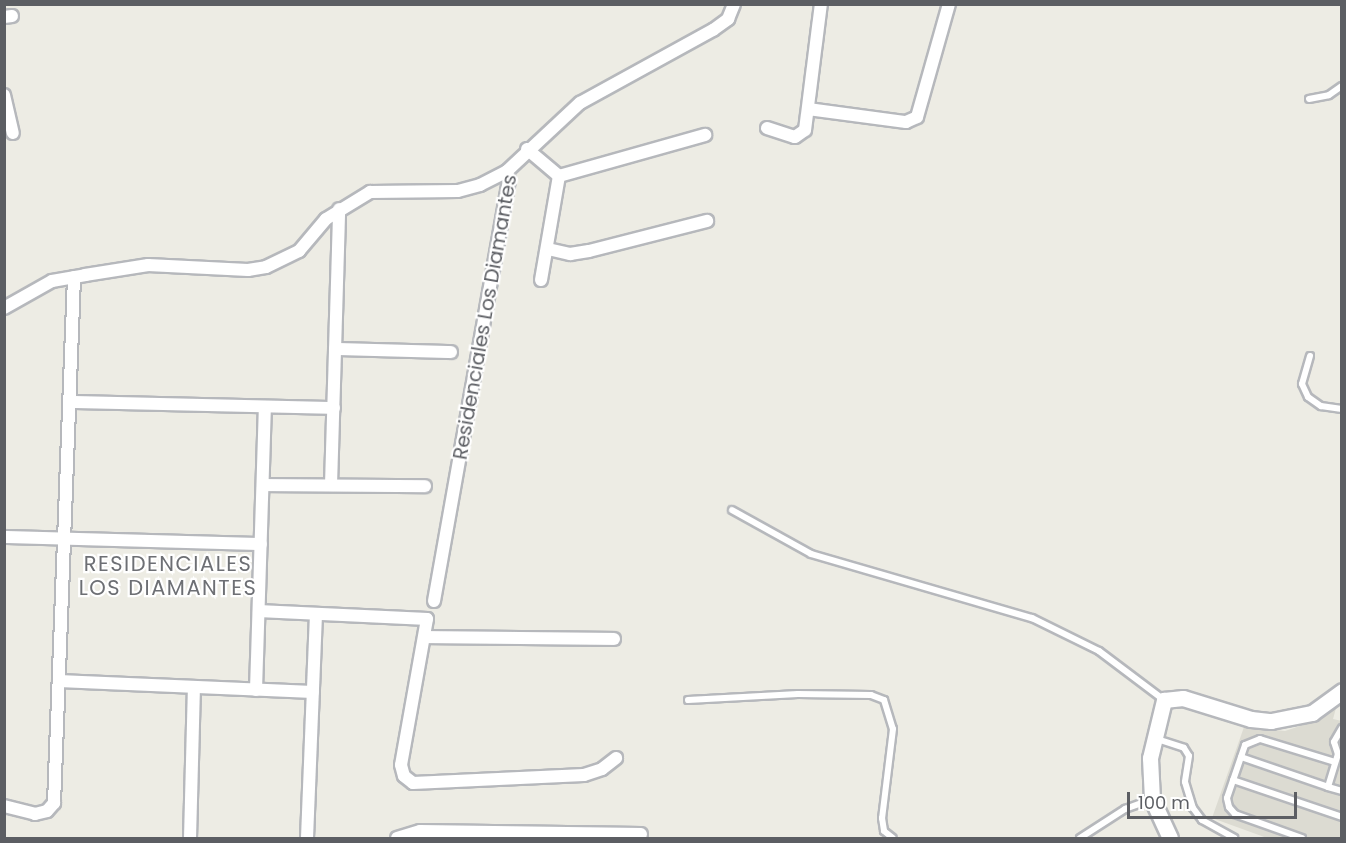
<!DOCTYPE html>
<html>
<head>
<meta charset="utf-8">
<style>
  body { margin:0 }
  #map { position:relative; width:1346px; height:843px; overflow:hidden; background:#edece4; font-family:Poppins,sans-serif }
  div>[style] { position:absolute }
  .education>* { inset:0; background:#dcdbd2 }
  .roads { filter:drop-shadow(2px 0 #b6b8bc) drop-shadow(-2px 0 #b6b8bc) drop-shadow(0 2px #b6b8bc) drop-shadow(0 -2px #b6b8bc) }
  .service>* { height:6px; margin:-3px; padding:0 3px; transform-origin:3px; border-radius:3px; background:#fff }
  .minor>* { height:12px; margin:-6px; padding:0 6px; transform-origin:6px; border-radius:6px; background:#fff }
  .tertiary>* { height:15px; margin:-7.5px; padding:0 7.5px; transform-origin:7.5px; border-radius:7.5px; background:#fff }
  span { translate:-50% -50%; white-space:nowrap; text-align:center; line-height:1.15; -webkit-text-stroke:4.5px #fff; paint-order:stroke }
  .street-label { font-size:20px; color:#5c5e63 }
  .neighbourhood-label { font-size:21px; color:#6d6f74; letter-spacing:1.5px }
  .frame { position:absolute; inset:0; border:6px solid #5c5e63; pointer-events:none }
  .scale { position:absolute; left:1127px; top:792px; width:170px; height:27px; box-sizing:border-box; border:3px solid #5c5e63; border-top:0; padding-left:8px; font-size:18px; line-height:21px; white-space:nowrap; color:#5c5e63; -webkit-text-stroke:4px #fff; paint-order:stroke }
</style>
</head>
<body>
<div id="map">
  <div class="education">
    <i style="clip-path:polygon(1336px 708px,1333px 719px,1342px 721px,1341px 838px,1267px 838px,1212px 818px,1244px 727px,1285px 731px,1309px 723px)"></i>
  </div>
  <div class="roads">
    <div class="service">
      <i style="left:1309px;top:99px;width:20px;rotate:-11deg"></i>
      <i style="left:1329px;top:95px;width:16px;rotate:-35deg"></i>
      <i style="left:1310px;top:356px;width:29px;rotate:106deg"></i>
      <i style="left:1302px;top:384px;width:14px;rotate:65deg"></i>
      <i style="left:1308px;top:397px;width:16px;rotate:35deg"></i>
      <i style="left:1321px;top:406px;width:21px;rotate:8deg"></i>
      <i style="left:732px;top:510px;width:90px;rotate:29.1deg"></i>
      <i style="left:811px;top:554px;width:230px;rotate:16.2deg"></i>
      <i style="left:1032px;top:618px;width:75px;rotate:26.2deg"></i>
      <i style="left:1099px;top:651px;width:81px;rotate:37deg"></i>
      <i style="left:688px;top:700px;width:110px;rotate:-3.1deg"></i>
      <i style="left:798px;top:694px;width:73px;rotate:0.8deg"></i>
      <i style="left:871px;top:695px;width:14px;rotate:21deg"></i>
      <i style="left:884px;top:700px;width:30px;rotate:73deg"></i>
      <i style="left:893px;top:729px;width:90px;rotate:97deg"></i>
      <i style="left:882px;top:818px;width:13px;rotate:81deg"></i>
      <i style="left:884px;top:831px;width:11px;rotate:38deg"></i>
      <i style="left:1342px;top:728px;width:16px;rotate:120deg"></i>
      <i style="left:1334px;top:742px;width:13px;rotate:72deg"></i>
      <i style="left:1338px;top:754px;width:34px;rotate:107deg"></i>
      <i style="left:1328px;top:787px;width:15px;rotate:16deg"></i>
      <i style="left:1157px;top:739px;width:28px;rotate:18deg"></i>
      <i style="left:1184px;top:748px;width:9px;rotate:58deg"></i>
      <i style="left:1189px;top:756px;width:26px;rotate:99deg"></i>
      <i style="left:1185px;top:782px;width:27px;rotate:73deg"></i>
      <i style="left:1193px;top:808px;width:15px;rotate:53deg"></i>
      <i style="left:1202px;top:820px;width:37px;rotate:29deg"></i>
      <i style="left:1241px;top:757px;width:92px;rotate:19deg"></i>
      <i style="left:1233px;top:780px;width:115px;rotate:18.7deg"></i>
      <i style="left:1080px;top:838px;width:54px;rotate:-32.8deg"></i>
      <i style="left:1125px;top:809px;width:29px;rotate:-20deg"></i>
      <i style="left:1302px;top:838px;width:71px;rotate:-160.3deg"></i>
      <i style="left:1235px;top:814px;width:9px;rotate:-131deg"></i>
      <i style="left:1229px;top:807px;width:9px;rotate:-103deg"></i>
      <i style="left:1227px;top:798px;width:56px;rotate:-71.2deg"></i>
      <i style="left:1245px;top:745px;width:16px;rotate:-22deg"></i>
      <i style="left:1260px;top:739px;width:78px;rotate:17deg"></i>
    </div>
    <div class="minor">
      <i style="left:4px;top:17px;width:8px;rotate:-7deg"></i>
      <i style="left:4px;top:95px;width:39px;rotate:77deg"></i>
      <i style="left:808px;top:109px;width:99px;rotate:7.6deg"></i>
      <i style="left:906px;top:122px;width:12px;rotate:-24deg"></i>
      <i style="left:917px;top:117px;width:117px;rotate:-74.2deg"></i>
      <i style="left:767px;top:128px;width:29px;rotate:18deg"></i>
      <i style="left:795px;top:137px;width:12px;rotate:-35deg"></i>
      <i style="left:805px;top:130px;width:127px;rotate:-82.8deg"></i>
      <i style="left:527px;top:149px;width:42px;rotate:40.2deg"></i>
      <i style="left:559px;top:176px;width:152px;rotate:-15.7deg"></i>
      <i style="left:548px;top:249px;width:23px;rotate:13deg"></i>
      <i style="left:570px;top:254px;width:19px;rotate:-9deg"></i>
      <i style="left:589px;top:251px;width:122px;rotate:-14.3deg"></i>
      <i style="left:541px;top:280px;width:106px;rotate:-80.2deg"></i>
      <i style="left:4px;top:308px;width:55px;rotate:-29.4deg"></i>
      <i style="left:52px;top:281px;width:34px;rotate:-10deg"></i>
      <i style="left:85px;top:275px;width:64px;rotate:-9deg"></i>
      <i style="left:148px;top:265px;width:100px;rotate:2.9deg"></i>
      <i style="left:248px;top:270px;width:18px;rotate:-9deg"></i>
      <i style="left:266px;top:267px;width:37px;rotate:-26deg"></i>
      <i style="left:299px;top:251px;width:42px;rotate:-49.8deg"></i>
      <i style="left:326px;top:219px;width:52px;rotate:-31.5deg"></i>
      <i style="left:370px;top:192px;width:88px;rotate:-0.7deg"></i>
      <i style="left:458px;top:191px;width:23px;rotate:-15deg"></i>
      <i style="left:480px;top:185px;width:30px;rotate:-27deg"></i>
      <i style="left:507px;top:171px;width:100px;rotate:-43deg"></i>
      <i style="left:580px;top:103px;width:152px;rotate:-28.8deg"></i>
      <i style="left:713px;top:30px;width:19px;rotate:-36deg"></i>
      <i style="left:728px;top:19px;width:16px;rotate:-68deg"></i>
      <i style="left:335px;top:349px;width:116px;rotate:1.5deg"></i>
      <i style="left:70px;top:402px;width:264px;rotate:1.3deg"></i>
      <i style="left:263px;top:485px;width:162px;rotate:0.4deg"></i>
      <i style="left:331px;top:485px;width:276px;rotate:-88.3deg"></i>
      <i style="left:4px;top:537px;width:257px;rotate:1.6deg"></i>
      <i style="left:434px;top:601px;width:427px;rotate:-79.9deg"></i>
      <i style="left:509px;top:181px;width:10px;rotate:-101deg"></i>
      <i style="left:259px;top:611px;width:168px;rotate:2.7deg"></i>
      <i style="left:427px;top:619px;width:148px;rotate:100.1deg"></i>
      <i style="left:401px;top:765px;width:11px;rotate:75deg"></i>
      <i style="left:404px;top:776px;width:11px;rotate:38deg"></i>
      <i style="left:413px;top:783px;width:171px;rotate:-2.7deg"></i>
      <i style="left:584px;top:775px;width:19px;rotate:-18deg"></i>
      <i style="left:602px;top:769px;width:18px;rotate:-38deg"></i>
      <i style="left:426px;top:637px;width:188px;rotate:0.6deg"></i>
      <i style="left:59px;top:681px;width:254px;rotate:2.5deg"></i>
      <i style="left:256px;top:690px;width:282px;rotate:-88.2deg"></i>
      <i style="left:4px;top:806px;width:32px;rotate:14deg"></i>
      <i style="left:35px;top:814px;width:12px;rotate:-14deg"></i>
      <i style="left:47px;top:811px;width:11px;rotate:-49deg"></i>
      <i style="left:54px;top:803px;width:526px;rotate:-87.82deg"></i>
      <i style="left:190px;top:838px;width:151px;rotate:-88.5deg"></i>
      <i style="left:307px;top:838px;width:224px;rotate:-87.7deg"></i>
      <i style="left:397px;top:838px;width:24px;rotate:-17deg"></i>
      <i style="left:420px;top:831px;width:221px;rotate:0.8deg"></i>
    </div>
    <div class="tertiary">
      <i style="left:1170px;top:838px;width:43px;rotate:-114.8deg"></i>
      <i style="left:1152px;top:799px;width:41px;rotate:-92.8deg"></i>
      <i style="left:1150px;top:758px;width:60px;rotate:-76.4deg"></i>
      <i style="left:1164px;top:700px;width:19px;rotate:-6deg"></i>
      <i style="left:1183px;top:698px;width:71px;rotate:17.2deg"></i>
      <i style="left:1251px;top:719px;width:20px;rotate:6deg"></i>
      <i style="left:1271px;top:721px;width:42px;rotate:-11deg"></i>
      <i style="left:1312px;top:713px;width:37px;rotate:-36deg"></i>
    </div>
  </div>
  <div class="street-label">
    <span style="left:485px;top:317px;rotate:-80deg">Residenciales Los Diamantes</span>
  </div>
  <div class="neighbourhood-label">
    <span style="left:168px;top:576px">RESIDENCIALES<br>LOS DIAMANTES</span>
  </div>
  <div class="frame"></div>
  <div class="scale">100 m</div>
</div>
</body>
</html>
